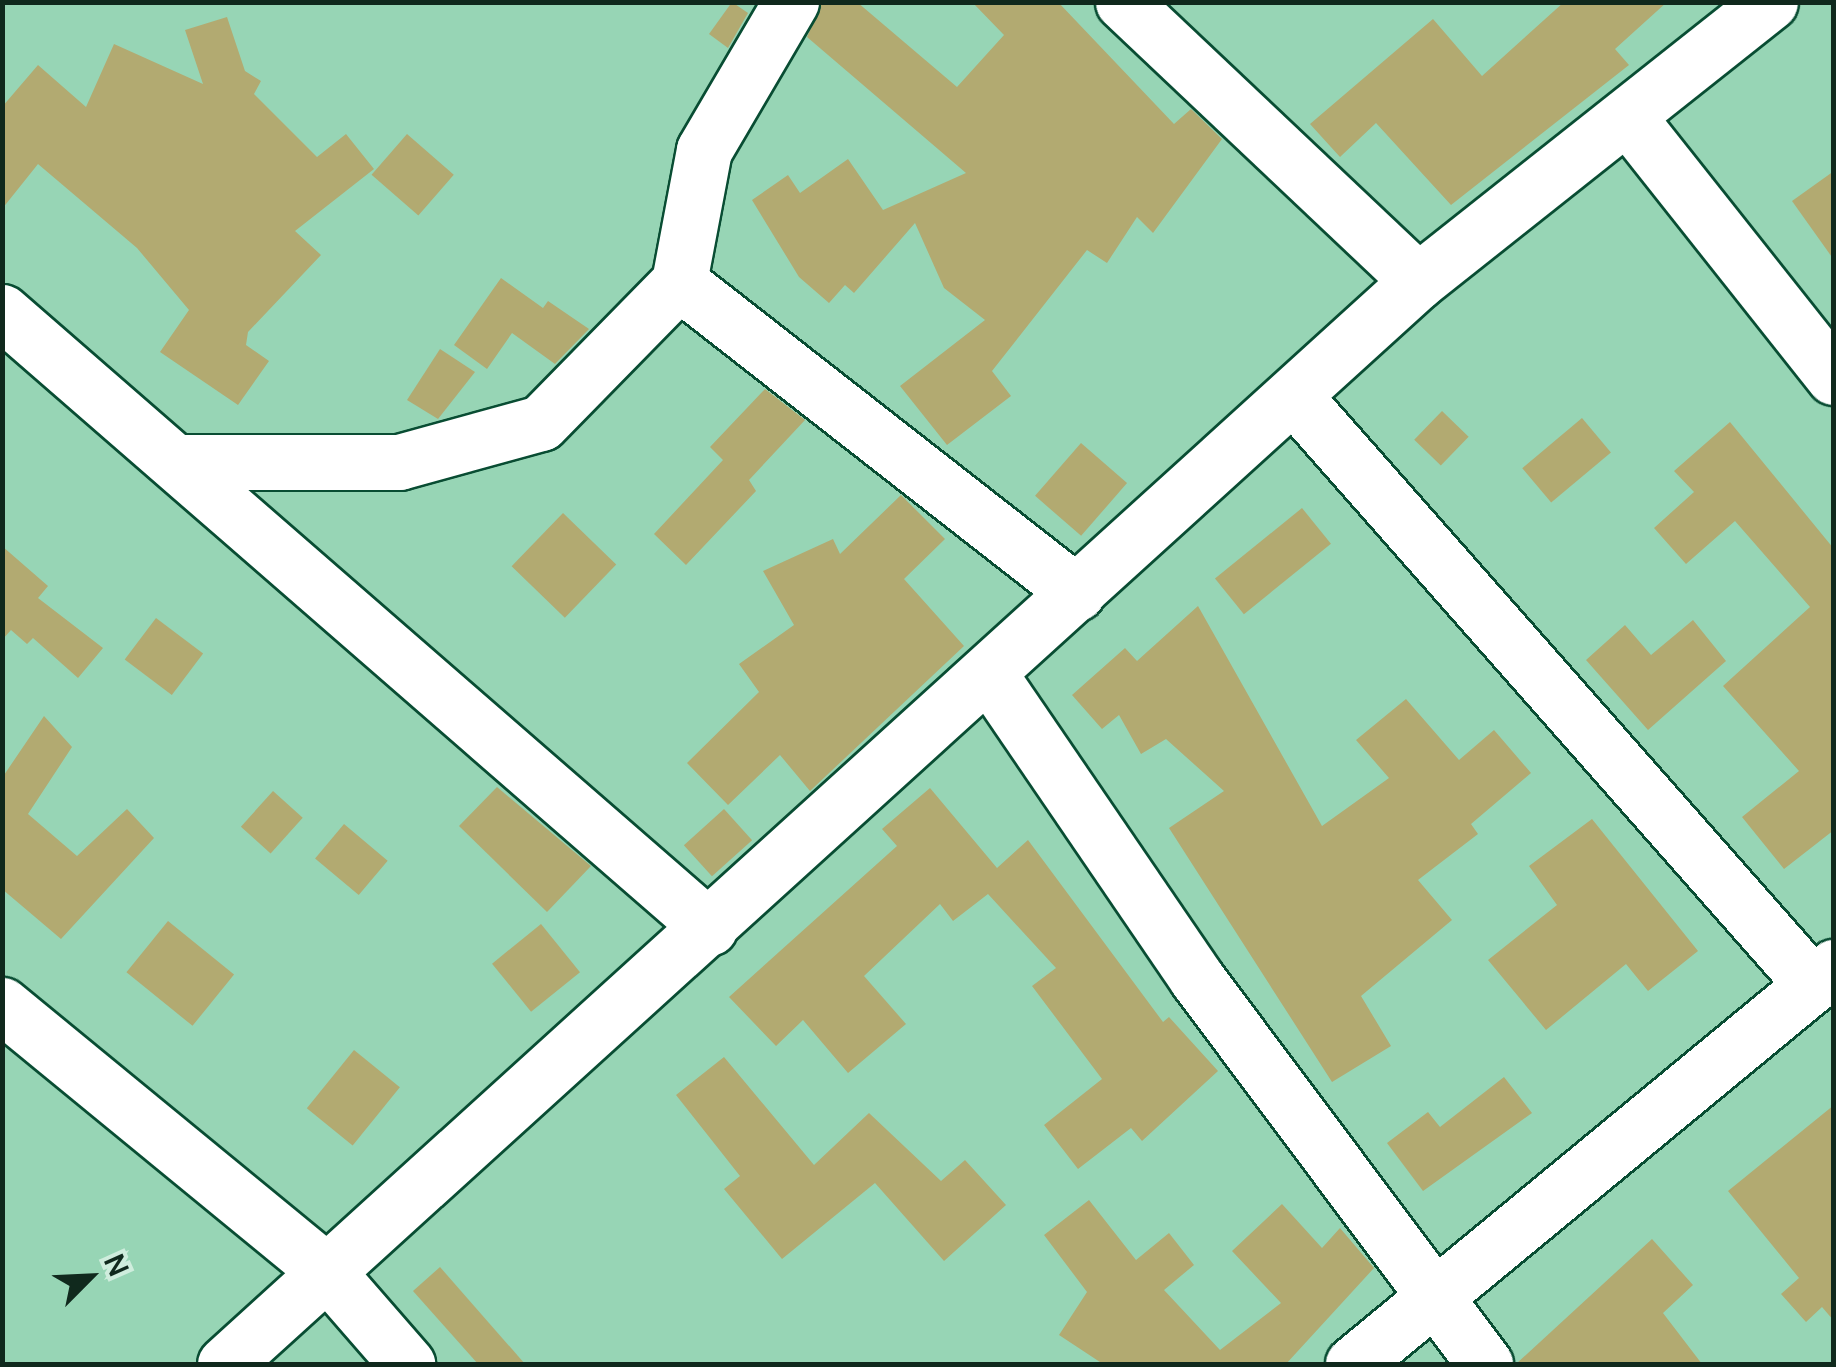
<!DOCTYPE html>
<html>
<head>
<meta charset="utf-8">
<style>
  body { margin:0 }
  #map { position:relative; width:1836px; height:1367px; overflow:hidden; background:#97d5b5; font-family:Manrope,sans-serif }
  div>[style] { position:absolute }
  .building>* { inset:0; background:#b2aa71; transform-origin:0 0 }
  .roads { filter:drop-shadow(2px 0 #094d33) drop-shadow(-2px 0 #094d33) drop-shadow(0 2px #094d33) drop-shadow(0 -2px #094d33) }
  .minor>* { height:55px; margin:-27.5px; padding:0 27.5px; transform-origin:27.5px; border-radius:27.5px; background:#fff }
  span { translate:-50% -50%; white-space:nowrap; text-align:center; line-height:1.15; -webkit-text-stroke:8px #cfeddd; paint-order:stroke }
  .frame { position:absolute; inset:0; border:5px solid #10291d; pointer-events:none }
  .north { position:absolute; left:40px; top:1227px; width:100px; height:100px; -webkit-text-stroke:8px #cfeddd; paint-order:stroke; rotate:66deg; font-size:28px; font-weight:700; line-height:40px; text-align:center; color:#10291d }
  .north::after { content:''; display:block; margin:auto; width:35px; height:45px; background:#10291d; clip-path:polygon(50% 0,100% 100%,50% 72%,0 100%) }
</style>
</head>
<body>
<div id="map">
  <div class="building">
    <i style="clip-path:polygon(732px 2px,748px 13px,728px 48px,709px 34px)"></i>
    <i style="clip-path:polygon(822px 2px,857px 2px,957px 87px,1004px 35px,972px 2px,1058px 2px,1174px 124px,1191px 109px,1222px 139px,1153px 233px,1137px 217px,1107px 263px,1087px 250px,992px 371px,1011px 396px,947px 445px,900px 386px,985px 320px,944px 288px,915px 223px,854px 293px,845px 285px,829px 303px,799px 277px,752px 200px,788px 175px,800px 193px,848px 159px,883px 210px,966px 173px,807px 37px)"></i>
    <i style="clip-path:polygon(1564px 2px,1667px 2px,1615px 49px,1629px 65px,1451px 205px,1376px 123px,1340px 157px,1310px 124px,1433px 19px,1482px 76px)"></i>
    <i style="clip-path:polygon(227px 17px,245px 71px,261px 81px,254px 94px,317px 157px,346px 134px,374px 169px,295px 231px,321px 255px,248px 332px,246px 345px,269px 361px,238px 405px,160px 352px,189px 310px,137px 248px,38px 164px,2px 209px,2px 107px,38px 65px,86px 107px,114px 44px,203px 84px,185px 30px)"></i>
    <i style="left:407px;top:134px;width:62px;height:54px;rotate:41deg"></i>
    <i style="clip-path:polygon(1834px 171px,1834px 260px,1792px 201px)"></i>
    <i style="clip-path:polygon(501px 278px,543px 308px,548px 301px,589px 329px,555px 364px,512px 333px,487px 369px,454px 345px)"></i>
    <i style="clip-path:polygon(440px 349px,475px 372px,438px 419px,407px 400px)"></i>
    <i style="clip-path:polygon(765px 389px,805px 420px,749px 480px,756px 491px,686px 565px,654px 534px,723px 460px,710px 447px)"></i>
    <i style="left:1442px;top:411px;width:37px;height:40px;rotate:44deg"></i>
    <i style="left:1582px;top:418px;width:45px;height:78px;rotate:50deg"></i>
    <i style="clip-path:polygon(1730px 422px,1834px 549px,1834px 830px,1784px 869px,1742px 817px,1799px 771px,1723px 686px,1810px 607px,1735px 521px,1686px 564px,1654px 528px,1694px 492px,1674px 471px)"></i>
    <i style="left:1081px;top:443px;width:61px;height:70px;rotate:41deg"></i>
    <i style="clip-path:polygon(901px 495px,945px 539px,904px 579px,964px 646px,810px 791px,780px 755px,728px 805px,687px 763px,759px 692px,739px 664px,794px 625px,763px 571px,833px 539px,840px 554px)"></i>
    <i style="left:1302px;top:508px;width:46px;height:112px;rotate:51deg"></i>
    <i style="left:563px;top:513px;width:74px;height:74px;rotate:44deg"></i>
    <i style="clip-path:polygon(2px 546px,48px 586px,38px 598px,103px 648px,78px 678px,33px 638px,27px 644px,11px 630px,2px 640px)"></i>
    <i style="clip-path:polygon(1198px 606px,1322px 826px,1389px 778px,1356px 740px,1406px 699px,1459px 760px,1494px 730px,1531px 773px,1471px 824px,1478px 834px,1418px 880px,1452px 920px,1361px 996px,1391px 1046px,1332px 1082px,1169px 828px,1224px 791px,1166px 739px,1141px 754px,1119px 715px,1102px 729px,1072px 695px,1125px 648px,1137px 661px)"></i>
    <i style="left:156px;top:618px;width:59px;height:52px;rotate:37deg"></i>
    <i style="clip-path:polygon(1693px 620px,1726px 661px,1648px 730px,1586px 660px,1625px 625px,1651px 655px)"></i>
    <i style="clip-path:polygon(44px 716px,72px 747px,28px 814px,77px 856px,127px 809px,154px 838px,61px 939px,2px 889px,2px 778px)"></i>
    <i style="clip-path:polygon(497px 787px,591px 866px,547px 912px,459px 826px)"></i>
    <i style="clip-path:polygon(930px 788px,997px 868px,1028px 840px,1163px 1022px,1169px 1017px,1218px 1071px,1142px 1141px,1131px 1128px,1078px 1169px,1044px 1125px,1102px 1079px,1032px 986px,1056px 968px,988px 894px,953px 921px,940px 904px,864px 976px,906px 1024px,848px 1073px,803px 1020px,776px 1046px,729px 997px,897px 846px,882px 829px)"></i>
    <i style="left:273px;top:791px;width:40px;height:48px;rotate:42deg"></i>
    <i style="left:724px;top:809px;width:42px;height:54px;rotate:48deg"></i>
    <i style="clip-path:polygon(1592px 819px,1698px 951px,1648px 991px,1626px 964px,1546px 1030px,1488px 960px,1557px 905px,1529px 866px)"></i>
    <i style="left:344px;top:824px;width:57px;height:45px;rotate:40deg"></i>
    <i style="left:168px;top:921px;width:85px;height:66px;rotate:39deg"></i>
    <i style="left:541px;top:924px;width:62px;height:63px;rotate:51deg"></i>
    <i style="left:354px;top:1050px;width:59px;height:75px;rotate:39deg"></i>
    <i style="clip-path:polygon(724px 1057px,814px 1165px,869px 1113px,941px 1181px,965px 1160px,1006px 1205px,944px 1261px,875px 1183px,782px 1259px,724px 1189px,740px 1176px,676px 1095px)"></i>
    <i style="clip-path:polygon(1504px 1077px,1532px 1113px,1423px 1191px,1387px 1143px,1428px 1112px,1440px 1127px)"></i>
    <i style="clip-path:polygon(1834px 1105px,1834px 1321px,1822px 1307px,1806px 1322px,1781px 1294px,1799px 1278px,1728px 1191px)"></i>
    <i style="clip-path:polygon(1089px 1200px,1136px 1260px,1169px 1233px,1194px 1265px,1164px 1290px,1220px 1350px,1281px 1303px,1232px 1251px,1282px 1204px,1322px 1248px,1340px 1228px,1374px 1268px,1286px 1364px,1103px 1364px,1059px 1335px,1087px 1292px,1044px 1235px)"></i>
    <i style="clip-path:polygon(1652px 1239px,1693px 1285px,1663px 1313px,1702px 1364px,1516px 1364px)"></i>
    <i style="clip-path:polygon(440px 1267px,525px 1364px,478px 1364px,413px 1291px)"></i>
  </div>
  <div class="roads">
    <div class="minor">
      <i style="left:1123px;top:2px;width:406px;rotate:43.4deg"></i>
      <i style="left:1630px;top:120px;width:328px;rotate:51.6deg"></i>
      <i style="left:679px;top:282px;width:505px;rotate:38deg"></i>
      <i style="left:2px;top:312px;width:938px;rotate:41.03deg"></i>
      <i style="left:1296px;top:399px;width:781px;rotate:48.58deg"></i>
      <i style="left:185px;top:462px;width:214px"></i>
      <i style="left:399px;top:462px;width:147px;rotate:-15.4deg"></i>
      <i style="left:541px;top:423px;width:197px;rotate:-45.6deg"></i>
      <i style="left:679px;top:282px;width:134px;rotate:-79.3deg"></i>
      <i style="left:704px;top:150px;width:172px;rotate:-59.6deg"></i>
      <i style="left:989px;top:674px;width:369px;rotate:55.7deg"></i>
      <i style="left:1197px;top:979px;width:481px;rotate:53.2deg"></i>
      <i style="left:2px;top:1005px;width:422px;rotate:39.4deg"></i>
      <i style="left:328px;top:1273px;width:121px;rotate:49deg"></i>
      <i style="left:225px;top:1364px;width:1611px;rotate:-42.23deg"></i>
      <i style="left:1418px;top:281px;width:449px;rotate:-38.4deg"></i>
      <i style="left:1353px;top:1364px;width:624px;rotate:-39.54deg"></i>
    </div>
  </div>
  <div class="frame"></div>
  <div class="north">N</div>
</div>
</body>
</html>
